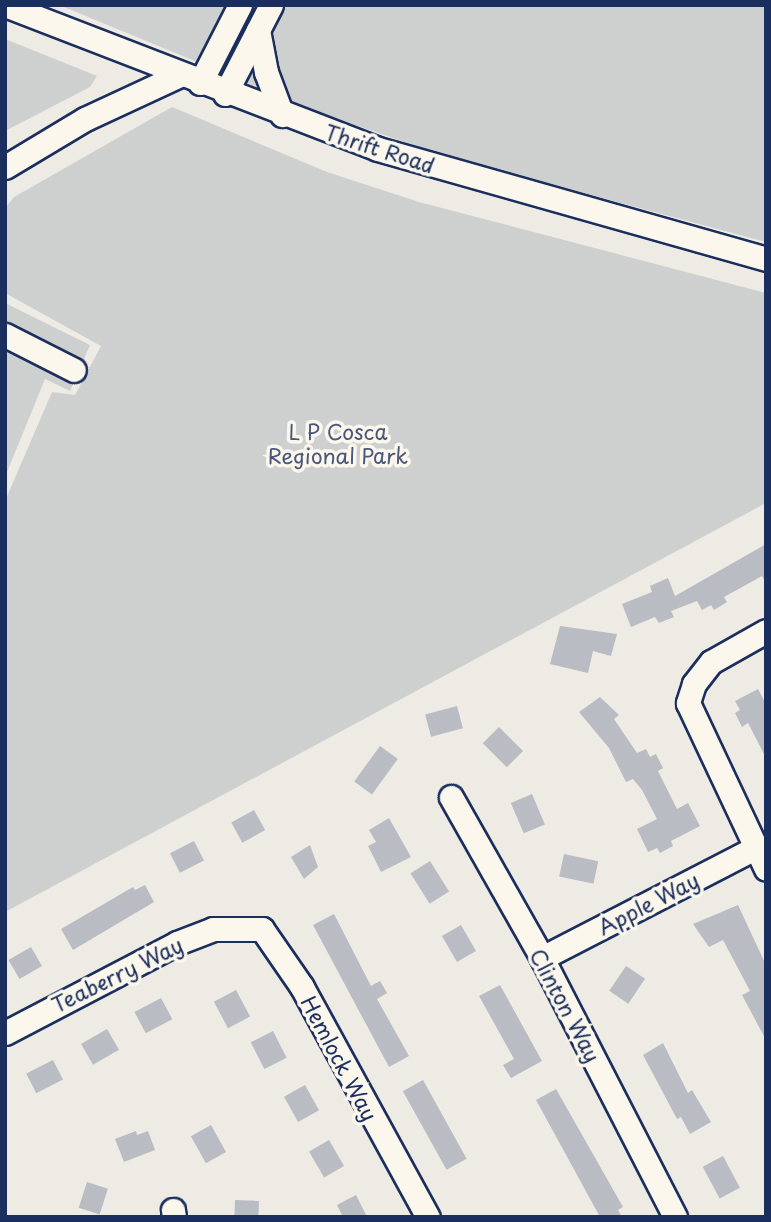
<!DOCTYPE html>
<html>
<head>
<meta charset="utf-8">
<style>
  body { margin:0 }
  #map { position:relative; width:771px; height:1222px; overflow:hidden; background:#eeebe4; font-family:"Playpen Sans",sans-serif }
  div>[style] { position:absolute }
  .green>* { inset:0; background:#cecfcf }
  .building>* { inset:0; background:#b9bcc3; transform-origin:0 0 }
  .roads { filter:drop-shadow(2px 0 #1b2f5e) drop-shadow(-2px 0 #1b2f5e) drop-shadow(0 2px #1b2f5e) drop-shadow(0 -2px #1b2f5e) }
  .minor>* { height:23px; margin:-11.5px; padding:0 11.5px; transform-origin:11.5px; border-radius:11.5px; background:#fbf7ec }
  span { translate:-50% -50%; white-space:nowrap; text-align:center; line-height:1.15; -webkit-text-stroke:7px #fbf7ec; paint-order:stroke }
  .street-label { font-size:21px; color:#1b2f5e }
  .park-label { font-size:21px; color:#48577a }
  .frame { position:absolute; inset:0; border:7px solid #1b2f5e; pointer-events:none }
</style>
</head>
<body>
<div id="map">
  <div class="green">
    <i style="clip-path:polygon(59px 5px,766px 5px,766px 242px,436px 153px,321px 113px)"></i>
    <i style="clip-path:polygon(5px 39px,97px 76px,90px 87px,5px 131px)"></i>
    <i style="clip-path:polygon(172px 107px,327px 172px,419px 202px,766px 293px,766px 503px,5px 912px,5px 501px,52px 392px,75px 395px,101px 346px,5px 293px,5px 208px,14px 197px)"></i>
    <i style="clip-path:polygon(5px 303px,90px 345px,70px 391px,45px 379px,5px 477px)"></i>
  </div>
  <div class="building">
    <i style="clip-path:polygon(766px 544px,766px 583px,762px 576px,724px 597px,727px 602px,714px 610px,711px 605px,702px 610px,697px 601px,671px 611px,674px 617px,659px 623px,655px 617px,631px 627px,622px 604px,652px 592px,650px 586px,668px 578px,675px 596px)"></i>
    <i style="clip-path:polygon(560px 626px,617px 634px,611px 656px,593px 651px,588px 673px,550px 664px)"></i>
    <i style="clip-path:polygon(758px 689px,766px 704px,766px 758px,748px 723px,742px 727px,735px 713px,740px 710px,735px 701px)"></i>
    <i style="clip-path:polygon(600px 697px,619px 715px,614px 719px,637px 753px,646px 749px,650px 757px,656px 754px,663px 768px,658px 771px,677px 809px,688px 803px,700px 826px,671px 841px,673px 846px,660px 853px,657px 848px,648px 852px,637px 829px,657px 819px,642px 790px,633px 779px,626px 782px,609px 748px,579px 712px)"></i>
    <i style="left:457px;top:706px;width:23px;height:33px;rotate:75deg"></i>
    <i style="left:499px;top:727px;width:34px;height:23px;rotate:45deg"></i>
    <i style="left:380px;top:746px;width:22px;height:44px;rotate:36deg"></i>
    <i style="left:532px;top:794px;width:33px;height:23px;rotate:67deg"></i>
    <i style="left:254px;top:810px;width:23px;height:26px;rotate:61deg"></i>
    <i style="clip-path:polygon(389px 818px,411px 857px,381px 872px,368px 846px,376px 842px,369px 830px)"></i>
    <i style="left:194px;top:841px;width:22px;height:27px;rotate:63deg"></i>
    <i style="clip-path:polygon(310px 845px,318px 867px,304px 879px,291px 857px)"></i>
    <i style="left:564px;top:854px;width:35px;height:23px;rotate:12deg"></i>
    <i style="left:430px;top:861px;width:36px;height:23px;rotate:58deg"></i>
    <i style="clip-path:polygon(145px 885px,154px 902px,73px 950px,61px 929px,133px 887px,135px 890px)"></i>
    <i style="clip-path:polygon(738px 905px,766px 965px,766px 1040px,742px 995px,750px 991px,723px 940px,709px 947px,693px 924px)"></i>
    <i style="clip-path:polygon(334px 914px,371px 986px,380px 981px,387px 993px,377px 999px,409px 1056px,389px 1067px,313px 925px)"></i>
    <i style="left:461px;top:925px;width:30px;height:22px;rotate:60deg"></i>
    <i style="left:31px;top:947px;width:22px;height:26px;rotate:60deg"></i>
    <i style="left:626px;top:966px;width:23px;height:30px;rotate:34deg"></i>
    <i style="clip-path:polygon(500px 985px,542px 1061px,511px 1078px,503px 1065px,514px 1059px,479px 996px)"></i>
    <i style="left:236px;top:990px;width:30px;height:25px;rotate:62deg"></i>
    <i style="left:161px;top:998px;width:24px;height:30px;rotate:62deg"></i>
    <i style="left:107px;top:1029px;width:24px;height:30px;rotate:60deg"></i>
    <i style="left:273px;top:1031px;width:30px;height:25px;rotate:63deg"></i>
    <i style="clip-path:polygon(663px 1043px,688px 1093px,692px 1090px,711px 1122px,690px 1134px,681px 1117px,677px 1119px,643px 1055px)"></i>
    <i style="left:53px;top:1060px;width:22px;height:30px;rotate:63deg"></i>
    <i style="left:423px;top:1080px;width:90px;height:23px;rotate:61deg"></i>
    <i style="left:305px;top:1085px;width:29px;height:24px;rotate:61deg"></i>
    <i style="clip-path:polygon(556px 1089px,623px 1207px,618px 1210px,622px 1217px,600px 1217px,536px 1100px)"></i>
    <i style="left:211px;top:1125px;width:31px;height:23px;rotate:61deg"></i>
    <i style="clip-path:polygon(136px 1131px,137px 1135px,148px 1131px,155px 1150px,124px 1162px,115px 1139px)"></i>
    <i style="left:329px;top:1140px;width:30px;height:23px;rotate:60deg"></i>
    <i style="left:723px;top:1156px;width:36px;height:23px;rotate:62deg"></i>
    <i style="left:87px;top:1182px;width:22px;height:27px;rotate:18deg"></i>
    <i style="clip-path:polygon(356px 1195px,367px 1217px,343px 1217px,337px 1205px)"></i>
    <i style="left:235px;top:1200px;width:24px;height:17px;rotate:2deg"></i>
  </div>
  <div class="roads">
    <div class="minor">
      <i style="left:5px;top:5px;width:400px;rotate:21.1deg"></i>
      <i style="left:378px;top:149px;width:403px;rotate:15.8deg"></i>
      <i style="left:258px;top:30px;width:43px;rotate:79.2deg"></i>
      <i style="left:266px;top:72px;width:46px;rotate:69.6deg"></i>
      <i style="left:200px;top:83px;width:88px;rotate:-62.9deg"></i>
      <i style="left:225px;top:94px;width:100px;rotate:-62.7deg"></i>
      <i style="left:5px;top:167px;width:93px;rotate:-31deg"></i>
      <i style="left:85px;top:119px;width:105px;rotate:-24.9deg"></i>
      <i style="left:5px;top:335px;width:77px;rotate:26.9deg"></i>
      <i style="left:766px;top:631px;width:63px;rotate:150.6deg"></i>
      <i style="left:711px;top:662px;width:28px;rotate:128deg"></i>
      <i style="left:694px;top:684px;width:20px;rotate:108deg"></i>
      <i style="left:688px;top:703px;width:183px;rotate:64.8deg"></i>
      <i style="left:451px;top:797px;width:185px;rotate:60.5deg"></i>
      <i style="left:542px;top:958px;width:291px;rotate:62.8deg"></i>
      <i style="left:542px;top:958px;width:240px;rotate:-27.3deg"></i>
      <i style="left:5px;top:1033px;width:194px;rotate:-27.6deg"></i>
      <i style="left:177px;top:943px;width:39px;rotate:-21deg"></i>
      <i style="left:213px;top:929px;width:49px"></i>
      <i style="left:262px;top:929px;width:70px;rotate:55.4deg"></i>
      <i style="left:302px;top:987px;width:262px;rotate:61.3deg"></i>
      <i style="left:173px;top:1210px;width:7px;rotate:82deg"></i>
    </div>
  </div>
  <div class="street-label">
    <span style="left:380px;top:148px;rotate:18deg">Thrift Road</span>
    <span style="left:648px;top:903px;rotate:-27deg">Apple Way</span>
    <span style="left:117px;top:974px;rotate:-26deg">Teaberry Way</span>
    <span style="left:566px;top:1005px;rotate:62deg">Clinton Way</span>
    <span style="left:340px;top:1058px;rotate:62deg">Hemlock Way</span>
  </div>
  <div class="park-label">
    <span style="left:338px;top:443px">L P Cosca<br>Regional Park</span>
  </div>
  <div class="frame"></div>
</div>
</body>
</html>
